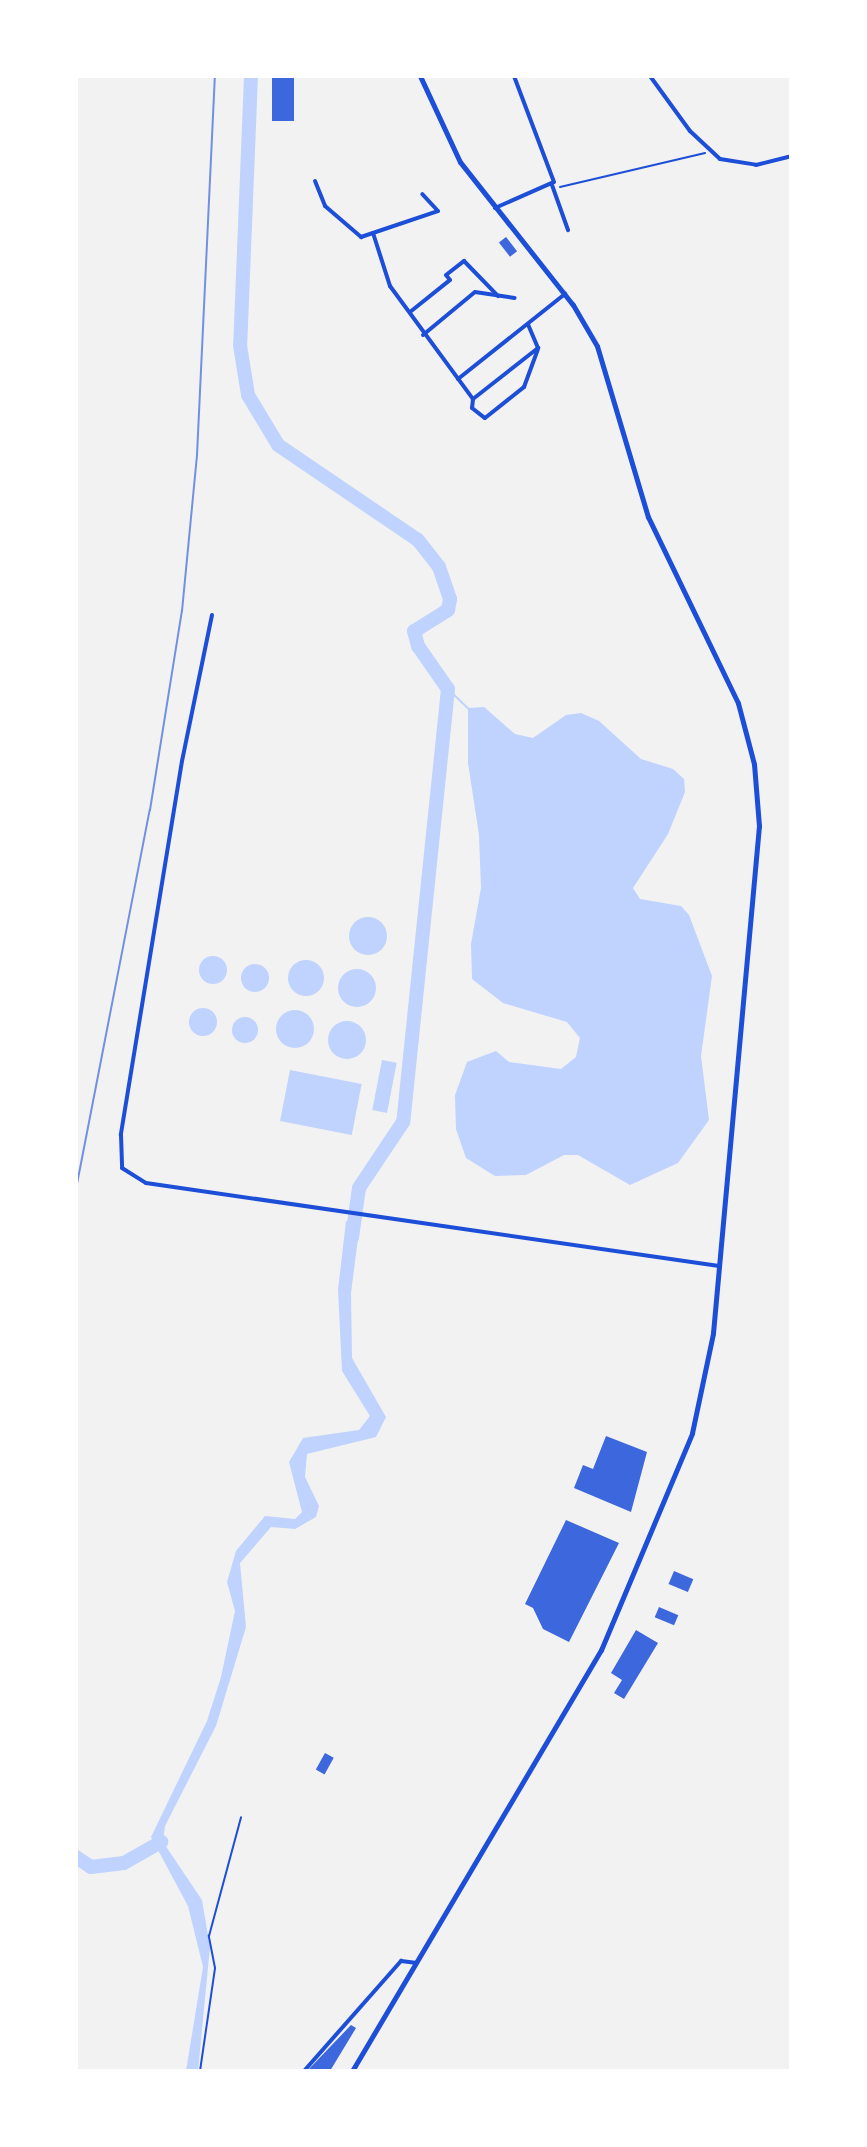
<!DOCTYPE html>
<html>
<head>
<meta charset="utf-8">
<style>
  body { margin:0 }
  #map { position:relative; width:867px; height:2147px; overflow:hidden; background:#f2f2f2; font-family:"Noto Sans",sans-serif }
  div>[style] { position:absolute }
  .water>* { inset:0; background:#bfd3fe; transform-origin:0 0 }
  .round { border-radius:50% }
  .stream>* { height:2px; margin:-1px; padding:0 1px; transform-origin:1px; border-radius:1px; background:#bfd3fe }
  .river>* { height:14px; margin:-7px; padding:0 7px; transform-origin:7px; border-radius:7px; background:#bfd3fe }
  .building>* { inset:0; background:#3d67dc; transform-origin:0 0 }
  .path>* { height:2px; margin:-1px; padding:0 1px; transform-origin:1px; border-radius:1px; background:#1d4ed8 }
  .minor>* { height:4px; margin:-2px; padding:0 2px; transform-origin:2px; border-radius:2px; background:#1d4ed8 }
  .secondary>* { height:5px; margin:-2.5px; padding:0 2.5px; transform-origin:2.5px; border-radius:2.5px; background:#1d4ed8 }
  .rail>* { height:2px; margin:-1px; padding:0 1px; transform-origin:1px; border-radius:1px; background:#7290e2 }
  span { translate:-50% -50%; white-space:nowrap; text-align:center; line-height:1.15; -webkit-text-stroke:6px #fff; paint-order:stroke }
  .frame { position:absolute; inset:0; border:78px solid #fff; pointer-events:none }
</style>
</head>
<body>
<div id="map">
  <div class="water">
    <i style="clip-path:polygon(484px 707px,515px 734px,533px 738px,566px 715px,581px 713px,599px 721px,641px 759px,673px 769px,684px 779px,685px 792px,668px 834px,633px 888px,640px 899px,681px 906px,689px 915px,712px 976px,701px 1056px,709px 1120px,678px 1163px,630px 1185px,578px 1155px,564px 1155px,526px 1175px,495px 1176px,466px 1158px,456px 1129px,455px 1095px,467px 1062px,496px 1051px,509px 1062px,561px 1069px,576px 1057px,580px 1038px,567px 1022px,503px 1003px,472px 979px,471px 944px,481px 888px,479px 835px,468px 763px,468px 708px)"></i>
    <i class="round" style="left:349px;top:917px;width:38px;height:38px"></i>
    <i class="round" style="left:199px;top:956px;width:28px;height:28px"></i>
    <i class="round" style="left:288px;top:960px;width:36px;height:36px"></i>
    <i class="round" style="left:241px;top:964px;width:28px;height:28px"></i>
    <i class="round" style="left:338px;top:969px;width:38px;height:38px"></i>
    <i class="round" style="left:189px;top:1008px;width:28px;height:28px"></i>
    <i class="round" style="left:276px;top:1010px;width:38px;height:38px"></i>
    <i class="round" style="left:232px;top:1017px;width:26px;height:26px"></i>
    <i class="round" style="left:328px;top:1021px;width:38px;height:38px"></i>
    <i style="left:382px;top:1060px;width:15px;height:51px;rotate:11deg"></i>
    <i style="left:290px;top:1070px;width:73px;height:52px;rotate:11deg"></i>
    <i style="clip-path:polygon(346px 1221px,360px 1223px,351px 1293px,352px 1358px,386px 1417px,376px 1437px,307px 1454px,305px 1477px,319px 1506px,316px 1517px,295px 1529px,271px 1527px,240px 1563px,246px 1627px,216px 1726px,165px 1826px,163px 1842px,202px 1900px,210px 1947px,198px 2071px,186px 2071px,203px 1967px,188px 1906px,151px 1837px,207px 1721px,221px 1677px,235px 1611px,227px 1582px,236px 1551px,265px 1516px,295px 1519px,302px 1512px,289px 1462px,303px 1438px,359px 1430px,370px 1416px,342px 1371px,338px 1290px)"></i>
  </div>
  <div class="stream">
    <i style="left:448px;top:689px;width:28px;rotate:44deg"></i>
  </div>
  <div class="river">
    <i style="left:251px;top:76px;width:269px;rotate:92.3deg"></i>
    <i style="left:240px;top:345px;width:51px;rotate:80.9deg"></i>
    <i style="left:248px;top:395px;width:58px;rotate:59deg"></i>
    <i style="left:278px;top:445px;width:169px;rotate:34.2deg"></i>
    <i style="left:418px;top:540px;width:34px;rotate:52deg"></i>
    <i style="left:439px;top:567px;width:34px;rotate:71deg"></i>
    <i style="left:450px;top:599px;width:11px;rotate:100deg"></i>
    <i style="left:448px;top:610px;width:40px;rotate:148deg"></i>
    <i style="left:414px;top:631px;width:16px;rotate:75deg"></i>
    <i style="left:418px;top:646px;width:52px;rotate:55.1deg"></i>
    <i style="left:448px;top:689px;width:435px;rotate:95.9deg"></i>
    <i style="left:403px;top:1122px;width:79px;rotate:123.7deg"></i>
    <i style="left:359px;top:1188px;width:50px;rotate:98deg"></i>
    <i style="left:76px;top:1857px;width:18px;rotate:34deg"></i>
    <i style="left:91px;top:1867px;width:33px;rotate:-7deg"></i>
    <i style="left:124px;top:1863px;width:43px;rotate:-29.6deg"></i>
  </div>
  <div class="building">
    <i style="left:272px;top:76px;width:22px;height:45px"></i>
    <i style="left:506px;top:237px;width:18px;height:9px;rotate:52deg"></i>
    <i style="clip-path:polygon(606px 1436px,647px 1452px,631px 1512px,574px 1488px,583px 1465px,593px 1469px)"></i>
    <i style="clip-path:polygon(566px 1520px,619px 1543px,569px 1642px,543px 1629px,533px 1608px,525px 1604px)"></i>
    <i style="left:674px;top:1571px;width:21px;height:14px;rotate:23deg"></i>
    <i style="left:659px;top:1607px;width:21px;height:11px;rotate:23deg"></i>
    <i style="clip-path:polygon(636px 1630px,658px 1643px,624px 1699px,614px 1693px,622px 1680px,611px 1673px)"></i>
    <i style="left:325px;top:1753px;width:10px;height:19px;rotate:29deg"></i>
    <i style="clip-path:polygon(351px 2025px,356px 2028px,330px 2071px,307px 2071px)"></i>
  </div>
  <div class="path">
    <i style="left:560px;top:187px;width:149px;rotate:-13.2deg"></i>
    <i style="left:200px;top:2071px;width:104px;rotate:-81.7deg"></i>
    <i style="left:215px;top:1968px;width:33px;rotate:-101deg"></i>
    <i style="left:209px;top:1936px;width:123px;rotate:-74.9deg"></i>
  </div>
  <div class="minor">
    <i style="left:650px;top:76px;width:68px;rotate:54deg"></i>
    <i style="left:690px;top:131px;width:41px;rotate:43deg"></i>
    <i style="left:720px;top:159px;width:36px;rotate:9deg"></i>
    <i style="left:756px;top:165px;width:36px;rotate:-14deg"></i>
    <i style="left:315px;top:181px;width:27px;rotate:68deg"></i>
    <i style="left:325px;top:206px;width:48px;rotate:40.7deg"></i>
    <i style="left:361px;top:237px;width:81px;rotate:-18.7deg"></i>
    <i style="left:438px;top:211px;width:23px;rotate:-133deg"></i>
    <i style="left:552px;top:185px;width:48px;rotate:70.4deg"></i>
    <i style="left:495px;top:208px;width:64px;rotate:-23.8deg"></i>
    <i style="left:554px;top:182px;width:113px;rotate:-110.7deg"></i>
    <i style="left:373px;top:233px;width:56px;rotate:72.2deg"></i>
    <i style="left:390px;top:286px;width:140px;rotate:53.7deg"></i>
    <i style="left:473px;top:399px;width:83px;rotate:-38.1deg"></i>
    <i style="left:538px;top:348px;width:26px;rotate:-113deg"></i>
    <i style="left:410px;top:312px;width:51px;rotate:-38.7deg"></i>
    <i style="left:450px;top:280px;width:6px;rotate:-129deg"></i>
    <i style="left:446px;top:275px;width:23px;rotate:-38deg"></i>
    <i style="left:464px;top:261px;width:49px;rotate:45.8deg"></i>
    <i style="left:423px;top:335px;width:67px;rotate:-39.6deg"></i>
    <i style="left:475px;top:292px;width:40px;rotate:8.5deg"></i>
    <i style="left:458px;top:379px;width:137px;rotate:-38.5deg"></i>
    <i style="left:473px;top:399px;width:9px;rotate:96deg"></i>
    <i style="left:472px;top:408px;width:16px;rotate:38deg"></i>
    <i style="left:485px;top:418px;width:50px;rotate:-38.5deg"></i>
    <i style="left:524px;top:387px;width:40px;rotate:-69.8deg"></i>
    <i style="left:212px;top:615px;width:149px;rotate:101.6deg"></i>
    <i style="left:182px;top:761px;width:379px;rotate:99.3deg"></i>
    <i style="left:121px;top:1135px;width:33px;rotate:88deg"></i>
    <i style="left:122px;top:1168px;width:28px;rotate:32deg"></i>
    <i style="left:146px;top:1183px;width:579px;rotate:8.24deg"></i>
    <i style="left:304px;top:2071px;width:147px;rotate:-48.6deg"></i>
    <i style="left:401px;top:1961px;width:16px;rotate:7deg"></i>
  </div>
  <div class="secondary">
    <i style="left:352px;top:2071px;width:489px;rotate:-59.4deg"></i>
    <i style="left:601px;top:1650px;width:235px;rotate:-67.2deg"></i>
    <i style="left:692px;top:1433px;width:102px;rotate:-78.1deg"></i>
    <i style="left:713px;top:1333px;width:509px;rotate:-84.82deg"></i>
    <i style="left:759px;top:826px;width:62px;rotate:-94.6deg"></i>
    <i style="left:754px;top:764px;width:63px;rotate:-104.7deg"></i>
    <i style="left:738px;top:703px;width:207px;rotate:-115.8deg"></i>
    <i style="left:648px;top:517px;width:178px;rotate:-106.6deg"></i>
    <i style="left:597px;top:346px;width:48px;rotate:-120.3deg"></i>
    <i style="left:573px;top:305px;width:182px;rotate:-128.3deg"></i>
    <i style="left:460px;top:162px;width:95px;rotate:-114.9deg"></i>
  </div>
  <div class="rail">
    <i style="left:76px;top:1189px;width:386px;rotate:-79deg"></i>
    <i style="left:150px;top:810px;width:202px;rotate:-80.9deg"></i>
    <i style="left:182px;top:611px;width:157px;rotate:-84.5deg"></i>
    <i style="left:197px;top:455px;width:379px;rotate:-87.3deg"></i>
  </div>
  <div class="frame"></div>
</div>
</body>
</html>
